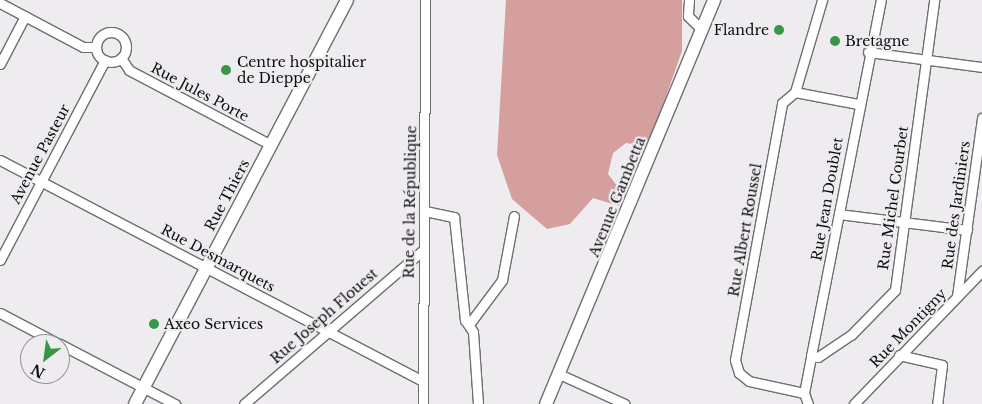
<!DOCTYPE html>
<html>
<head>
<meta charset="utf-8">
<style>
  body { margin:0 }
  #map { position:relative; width:982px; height:404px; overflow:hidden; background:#efecf0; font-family:"Libre Baskerville",serif }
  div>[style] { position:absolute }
  .forest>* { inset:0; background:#d59f9e }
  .roads { filter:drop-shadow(1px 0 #6f6d71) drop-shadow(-1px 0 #6f6d71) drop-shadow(0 1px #6f6d71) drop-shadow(0 -1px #6f6d71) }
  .street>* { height:9px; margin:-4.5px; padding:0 4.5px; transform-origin:4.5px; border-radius:4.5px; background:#fff }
  .street>.ring { margin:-4.5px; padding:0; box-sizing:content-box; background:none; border:9px solid #fff; border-radius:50% }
  .secondary>* { height:12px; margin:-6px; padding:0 6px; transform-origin:6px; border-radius:6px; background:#fff }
  .dots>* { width:14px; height:14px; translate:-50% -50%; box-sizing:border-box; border:2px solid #efecf0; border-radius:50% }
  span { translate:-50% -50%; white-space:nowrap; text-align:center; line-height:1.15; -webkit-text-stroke:4.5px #efecf0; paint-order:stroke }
  .poi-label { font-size:14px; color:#0d0c0e }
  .right { translate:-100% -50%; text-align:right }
  .left { translate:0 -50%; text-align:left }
  .street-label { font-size:14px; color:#0d0c0e }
  .north { position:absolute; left:20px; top:334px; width:50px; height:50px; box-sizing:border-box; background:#efecf0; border:1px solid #959296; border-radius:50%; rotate:210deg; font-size:14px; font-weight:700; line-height:20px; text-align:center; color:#0d0c0e }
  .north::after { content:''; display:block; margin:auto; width:18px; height:22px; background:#389649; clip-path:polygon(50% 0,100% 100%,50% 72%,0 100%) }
</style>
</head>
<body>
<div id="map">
  <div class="forest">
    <i style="clip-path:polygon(506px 0,682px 0,682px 51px,648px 147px,626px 143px,613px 153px,608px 174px,622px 192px,619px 206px,593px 198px,570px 224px,547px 229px,512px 199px,497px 155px)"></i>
  </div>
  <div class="roads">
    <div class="street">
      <i style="left:689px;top:0;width:16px;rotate:94deg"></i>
      <i style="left:688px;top:16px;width:20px;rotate:45deg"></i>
      <i style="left:0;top:3px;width:94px;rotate:27.9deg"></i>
      <i style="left:83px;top:47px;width:13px"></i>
      <i class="ring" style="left:96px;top:32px;width:21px;height:21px"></i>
      <i style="left:868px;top:52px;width:115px;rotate:7.5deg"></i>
      <i style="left:121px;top:58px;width:14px;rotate:56deg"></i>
      <i style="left:129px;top:70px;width:161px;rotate:27.8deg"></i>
      <i style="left:0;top:64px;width:54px;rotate:-62.5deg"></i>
      <i style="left:795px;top:92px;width:96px;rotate:-73.6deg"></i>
      <i style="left:0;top:160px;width:477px;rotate:27.6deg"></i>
      <i style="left:425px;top:211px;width:30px;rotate:12deg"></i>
      <i style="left:454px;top:217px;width:104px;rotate:83.9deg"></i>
      <i style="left:465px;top:320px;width:14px;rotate:56deg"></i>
      <i style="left:473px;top:332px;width:72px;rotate:86deg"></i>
      <i style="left:839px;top:214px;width:129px;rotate:7.1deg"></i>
      <i style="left:0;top:260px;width:226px;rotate:-62.3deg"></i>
      <i style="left:957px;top:296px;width:180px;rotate:-82deg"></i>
      <i style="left:0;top:313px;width:67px;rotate:27.7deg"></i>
      <i style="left:470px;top:323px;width:54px;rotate:-53.3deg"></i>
      <i style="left:502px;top:280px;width:65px;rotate:-79.4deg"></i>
      <i style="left:60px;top:344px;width:130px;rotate:27.6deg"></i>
      <i style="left:899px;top:355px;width:44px;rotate:13.1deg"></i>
      <i style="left:942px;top:365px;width:39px;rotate:97deg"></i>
      <i style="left:811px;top:356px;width:7px;rotate:8deg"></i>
      <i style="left:818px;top:357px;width:40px;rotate:-34deg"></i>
      <i style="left:851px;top:335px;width:63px;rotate:-45.6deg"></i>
      <i style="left:895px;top:290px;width:293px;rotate:-82.3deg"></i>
      <i style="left:559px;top:374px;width:72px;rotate:24.4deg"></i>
      <i style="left:804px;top:393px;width:56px;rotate:-167.7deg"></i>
      <i style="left:749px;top:381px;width:13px;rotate:-141deg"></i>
      <i style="left:739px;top:373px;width:14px;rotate:-107deg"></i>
      <i style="left:735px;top:360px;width:261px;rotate:-79.6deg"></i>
      <i style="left:782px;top:103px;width:17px;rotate:-40deg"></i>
      <i style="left:795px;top:92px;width:64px;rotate:10.8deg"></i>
      <i style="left:244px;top:404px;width:236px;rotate:-40.7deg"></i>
      <i style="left:423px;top:404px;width:404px;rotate:-89.7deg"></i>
      <i style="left:808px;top:404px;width:12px;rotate:-110deg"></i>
      <i style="left:804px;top:393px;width:38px;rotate:-79deg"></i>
      <i style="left:811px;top:356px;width:363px;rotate:-78.9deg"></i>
      <i style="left:854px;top:404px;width:185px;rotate:-46.1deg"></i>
    </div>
    <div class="secondary">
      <i style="left:135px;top:404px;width:456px;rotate:-62.3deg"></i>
      <i style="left:546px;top:404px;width:438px;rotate:-67.4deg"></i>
    </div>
  </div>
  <div class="dots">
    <i style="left:779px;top:30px;background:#389649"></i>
    <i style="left:835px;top:41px;background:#389649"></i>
    <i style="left:226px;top:70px;background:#389649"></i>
    <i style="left:154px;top:324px;background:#389649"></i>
  </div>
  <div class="poi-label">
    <span class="right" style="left:769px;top:30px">Flandre</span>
    <span class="left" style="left:845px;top:41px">Bretagne</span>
    <span class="left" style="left:237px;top:70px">Centre hospitalier<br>de Dieppe</span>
    <span class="left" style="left:164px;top:324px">Axeo Services</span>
  </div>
  <div class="street-label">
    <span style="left:200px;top:92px;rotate:28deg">Rue Jules Porte</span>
    <span style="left:40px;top:154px;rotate:-62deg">Avenue Pasteur</span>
    <span style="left:227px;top:195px;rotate:-62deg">Rue Thiers</span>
    <span style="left:617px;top:197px;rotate:-68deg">Avenue Gambetta</span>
    <span style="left:893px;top:198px;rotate:-82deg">Rue Michel Courbet</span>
    <span style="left:827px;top:199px;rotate:-80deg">Rue Jean Doublet</span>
    <span style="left:410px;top:202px;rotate:-89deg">Rue de la République</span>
    <span style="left:956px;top:205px;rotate:-82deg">Rue des Jardiniers</span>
    <span style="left:745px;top:230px;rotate:-80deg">Rue Albert Roussel</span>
    <span style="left:218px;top:258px;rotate:28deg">Rue Desmarquets</span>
    <span style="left:324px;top:316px;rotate:-41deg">Rue Joseph Flouest</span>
    <span style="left:908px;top:328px;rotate:-46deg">Rue Montigny</span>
  </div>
  <div class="north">N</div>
</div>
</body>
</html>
